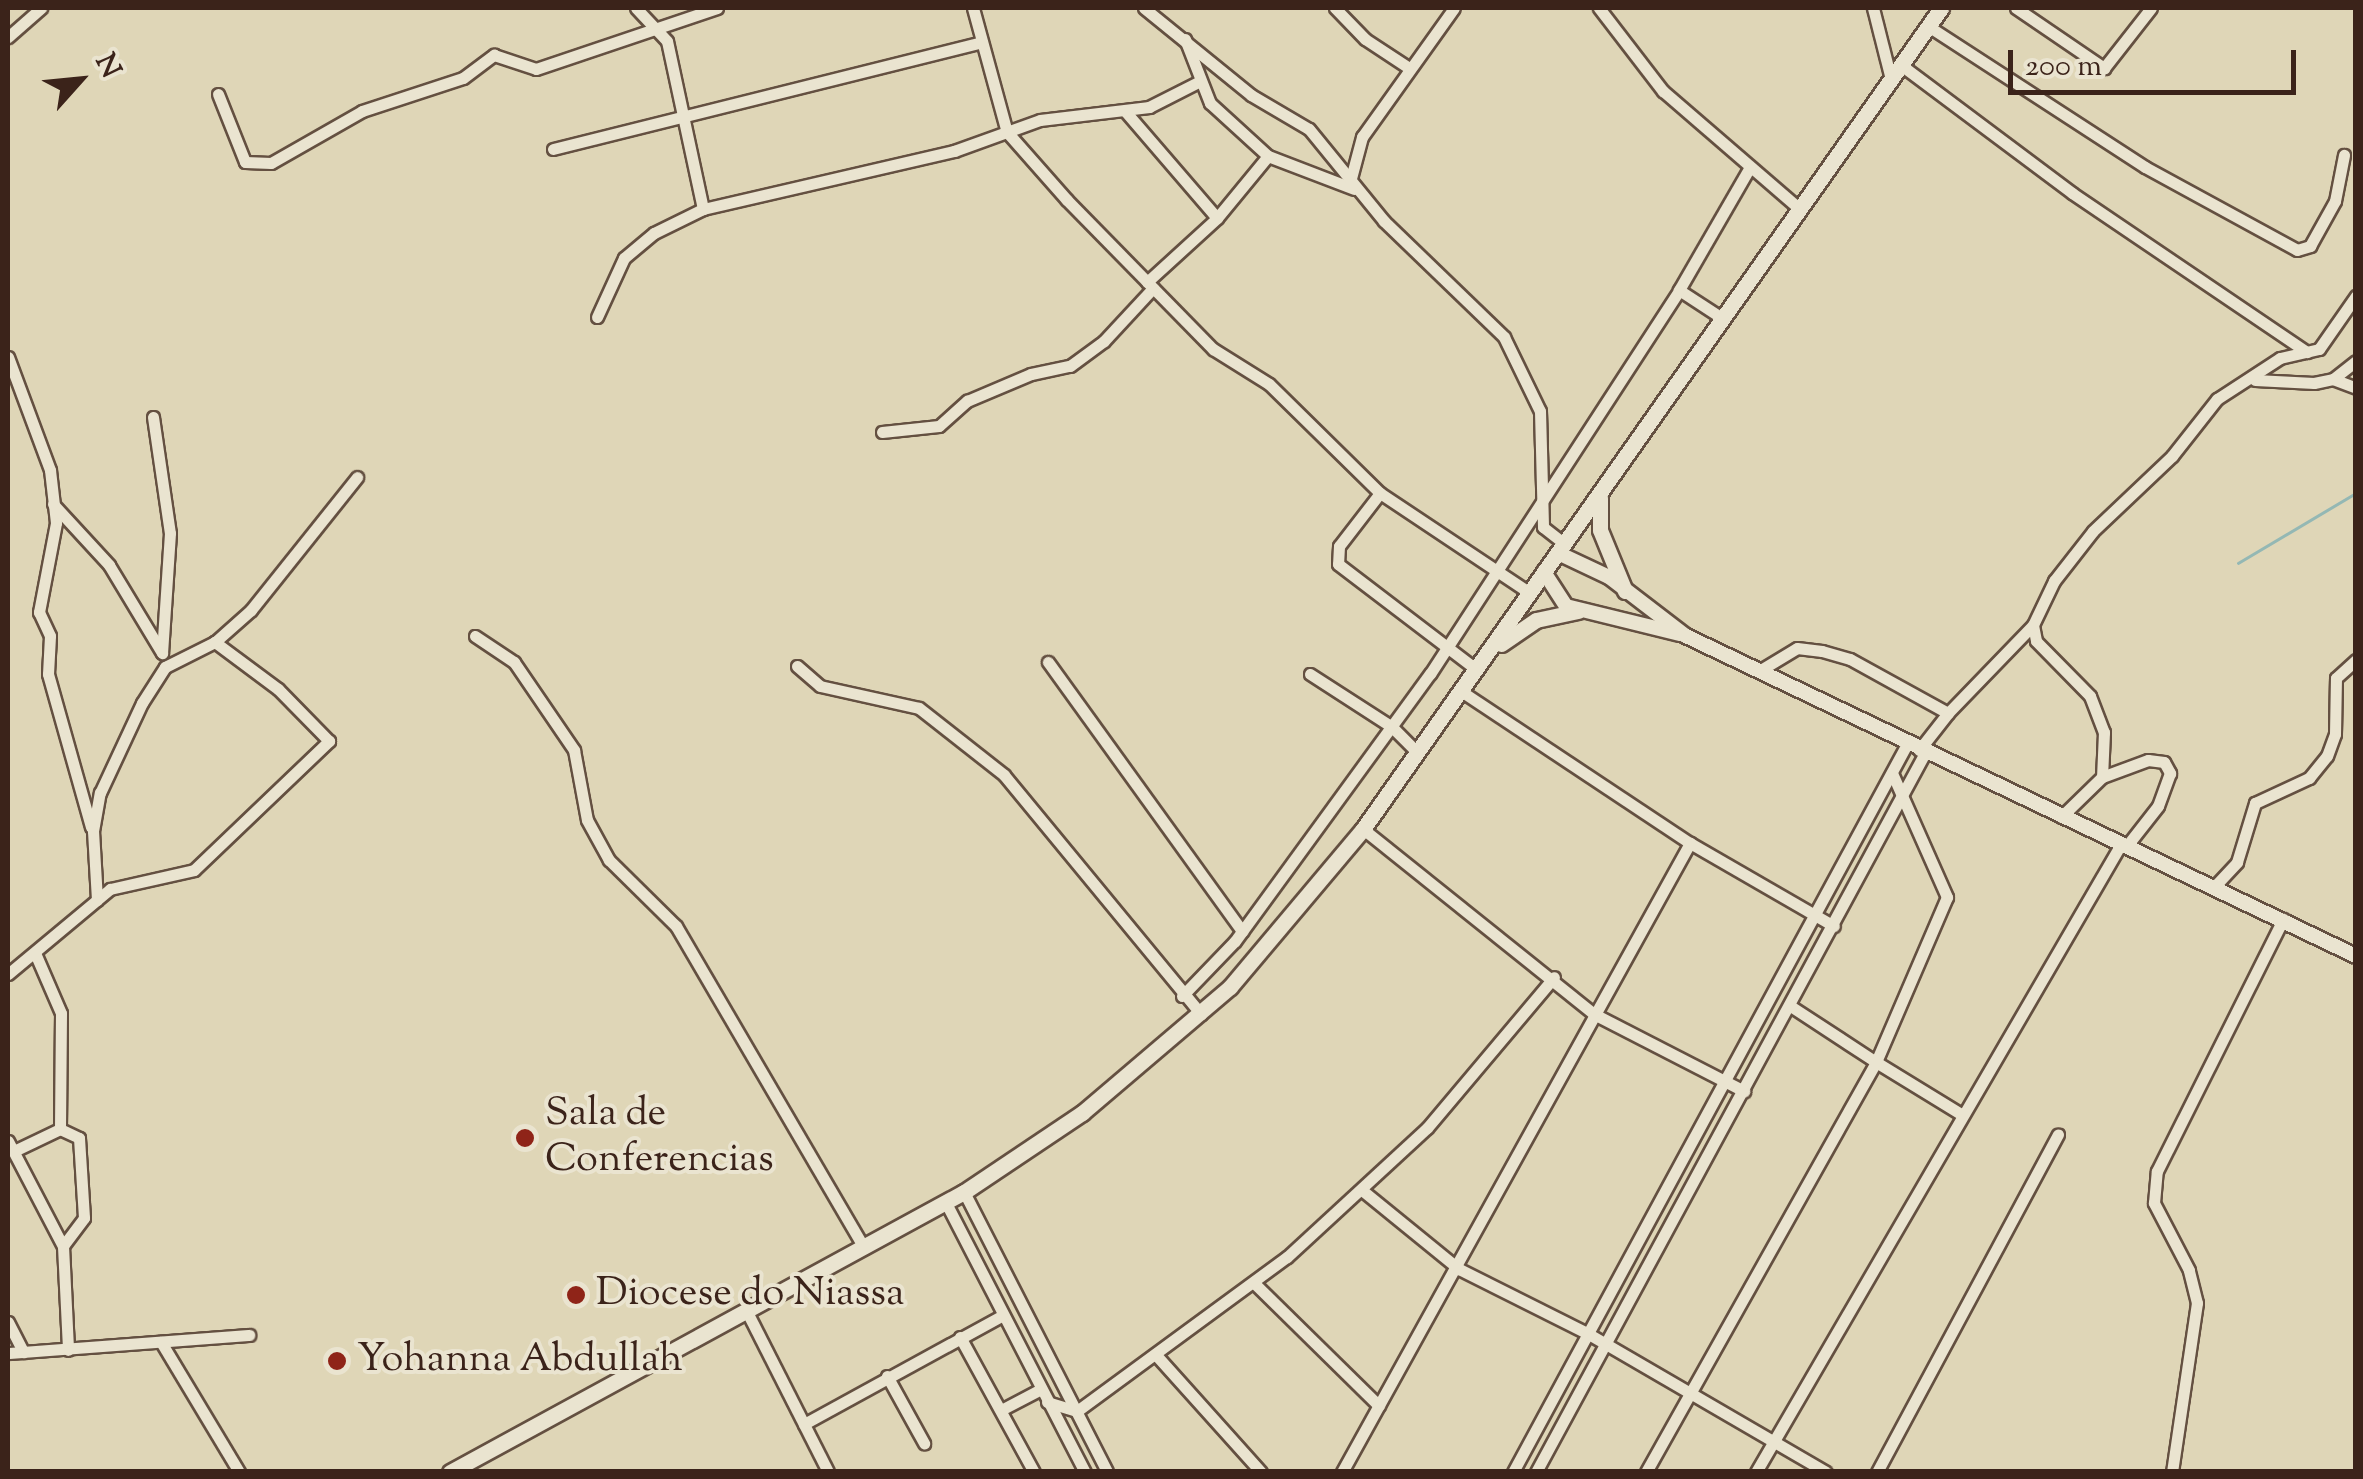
<!DOCTYPE html>
<html>
<head>
<meta charset="utf-8">
<style>
  body { margin:0 }
  #map { position:relative; width:2363px; height:1479px; overflow:hidden; background:#dfd6b7; font-family:"Sorts Mill Goudy",serif }
  div>[style] { position:absolute }
  .stream>* { height:2.5px; margin:-1.25px; padding:0 1.25px; transform-origin:1.25px; border-radius:1.25px; background:#94b8b4 }
  .roads { filter:drop-shadow(2px 0 #645041) drop-shadow(-2px 0 #645041) drop-shadow(0 2px #645041) drop-shadow(0 -2px #645041) }
  .minor>* { height:11px; margin:-5.5px; padding:0 5.5px; transform-origin:5.5px; border-radius:5.5px; background:#eae4d0 }
  .tertiary>* { height:14px; margin:-7px; padding:0 7px; transform-origin:7px; border-radius:7px; background:#eae4d0 }
  .secondary>* { height:15px; margin:-7.5px; padding:0 7.5px; transform-origin:7.5px; border-radius:7.5px; background:#eae4d0 }
  .dots>* { width:28px; height:28px; translate:-50% -50%; box-sizing:border-box; border:5px solid #eae4d0; border-radius:50% }
  span { translate:-50% -50%; white-space:nowrap; text-align:center; line-height:1.15; -webkit-text-stroke:8px #eae4d0; paint-order:stroke }
  .poi-label { font-size:40px; color:#3b231a }
  .left { translate:0 -50%; text-align:left }
  .frame { position:absolute; inset:0; border:10px solid #3b231a; pointer-events:none }
  .north { position:absolute; left:30px; top:30px; width:100px; height:100px; -webkit-text-stroke:8px #eae4d0; paint-order:stroke; rotate:63deg; font-size:28px; font-weight:700; line-height:40px; text-align:center; color:#3b231a }
  .north::after { content:''; display:block; margin:auto; width:35px; height:45px; background:#3b231a; clip-path:polygon(50% 0,100% 100%,50% 72%,0 100%) }
  .scale { position:absolute; left:2008px; top:50px; width:288px; height:45px; box-sizing:border-box; border:5px solid #3b231a; border-top:0; padding-left:12px; font-size:30px; line-height:35px; white-space:nowrap; color:#3b231a; -webkit-text-stroke:8px #eae4d0; paint-order:stroke }
</style>
</head>
<body>
<div id="map">
  <div class="stream">
    <i style="left:2238px;top:563px;width:137px;rotate:-30.7deg"></i>
  </div>
  <div class="roads">
    <div class="minor">
      <i style="left:636px;top:8px;width:45px;rotate:46.8deg"></i>
      <i style="left:667px;top:41px;width:172px;rotate:77.9deg"></i>
      <i style="left:973px;top:8px;width:129px;rotate:74.7deg"></i>
      <i style="left:1007px;top:132px;width:91px;rotate:48.6deg"></i>
      <i style="left:1067px;top:200px;width:209px;rotate:45.6deg"></i>
      <i style="left:1213px;top:349px;width:66px;rotate:32deg"></i>
      <i style="left:1269px;top:384px;width:156px;rotate:44.5deg"></i>
      <i style="left:1380px;top:493px;width:180px;rotate:33.7deg"></i>
      <i style="left:1144px;top:8px;width:138px;rotate:39.1deg"></i>
      <i style="left:1251px;top:95px;width:67px;rotate:30.4deg"></i>
      <i style="left:1309px;top:129px;width:119px;rotate:50.8deg"></i>
      <i style="left:1384px;top:221px;width:167px;rotate:44deg"></i>
      <i style="left:1504px;top:337px;width:82px;rotate:64.1deg"></i>
      <i style="left:1540px;top:411px;width:116px;rotate:88.5deg"></i>
      <i style="left:1543px;top:527px;width:28px;rotate:38deg"></i>
      <i style="left:1335px;top:8px;width:43px;rotate:45.9deg"></i>
      <i style="left:1365px;top:39px;width:53px;rotate:33.4deg"></i>
      <i style="left:1599px;top:8px;width:105px;rotate:52.4deg"></i>
      <i style="left:1663px;top:91px;width:182px;rotate:40.8deg"></i>
      <i style="left:1873px;top:8px;width:73px;rotate:75.8deg"></i>
      <i style="left:2016px;top:8px;width:107px;rotate:34.3deg"></i>
      <i style="left:2104px;top:68px;width:76px;rotate:-51.9deg"></i>
      <i style="left:1928px;top:26px;width:259px;rotate:33deg"></i>
      <i style="left:2145px;top:167px;width:173px;rotate:28.6deg"></i>
      <i style="left:2297px;top:250px;width:14px;rotate:-17deg"></i>
      <i style="left:2310px;top:246px;width:51px;rotate:-60.9deg"></i>
      <i style="left:2335px;top:201px;width:47px;rotate:-78.9deg"></i>
      <i style="left:8px;top:37px;width:44px;rotate:-41.3deg"></i>
      <i style="left:1185px;top:39px;width:69px;rotate:68.7deg"></i>
      <i style="left:1210px;top:103px;width:79px;rotate:42.4deg"></i>
      <i style="left:1268px;top:156px;width:92px;rotate:21deg"></i>
      <i style="left:1901px;top:65px;width:214px;rotate:36.8deg"></i>
      <i style="left:2072px;top:193px;width:284px;rotate:34.1deg"></i>
      <i style="left:218px;top:94px;width:73px;rotate:68.3deg"></i>
      <i style="left:245px;top:162px;width:26px;rotate:2deg"></i>
      <i style="left:271px;top:163px;width:105px;rotate:-29.7deg"></i>
      <i style="left:362px;top:111px;width:106px;rotate:-18.1deg"></i>
      <i style="left:463px;top:78px;width:39px;rotate:-37deg"></i>
      <i style="left:494px;top:55px;width:44px;rotate:18.4deg"></i>
      <i style="left:536px;top:69px;width:191px;rotate:-18.6deg"></i>
      <i style="left:1125px;top:111px;width:141px;rotate:49.3deg"></i>
      <i style="left:553px;top:149px;width:442px;rotate:-14deg"></i>
      <i style="left:1350px;top:182px;width:47px;rotate:-75.1deg"></i>
      <i style="left:1362px;top:137px;width:158px;rotate:-54.5deg"></i>
      <i style="left:1147px;top:282px;width:95px;rotate:-42.4deg"></i>
      <i style="left:1217px;top:218px;width:80px;rotate:-50.6deg"></i>
      <i style="left:1679px;top:290px;width:51px;rotate:33.1deg"></i>
      <i style="left:597px;top:317px;width:65px;rotate:-65.4deg"></i>
      <i style="left:624px;top:258px;width:39px;rotate:-40deg"></i>
      <i style="left:654px;top:233px;width:55px;rotate:-26.1deg"></i>
      <i style="left:703px;top:209px;width:258px;rotate:-13deg"></i>
      <i style="left:954px;top:151px;width:91px;rotate:-19.8deg"></i>
      <i style="left:1040px;top:120px;width:110px;rotate:-6.8deg"></i>
      <i style="left:1149px;top:107px;width:55px;rotate:-27deg"></i>
      <i style="left:8px;top:357px;width:121px;rotate:69.6deg"></i>
      <i style="left:50px;top:470px;width:53px;rotate:83.5deg"></i>
      <i style="left:56px;top:523px;width:91px;rotate:100.8deg"></i>
      <i style="left:39px;top:612px;width:26px;rotate:65deg"></i>
      <i style="left:50px;top:636px;width:38px;rotate:93deg"></i>
      <i style="left:48px;top:674px;width:159px;rotate:74.3deg"></i>
      <i style="left:2333px;top:379px;width:25px;rotate:21deg"></i>
      <i style="left:2255px;top:380px;width:59px;rotate:2.9deg"></i>
      <i style="left:2314px;top:383px;width:19px;rotate:-12deg"></i>
      <i style="left:2333px;top:379px;width:29px;rotate:-38deg"></i>
      <i style="left:153px;top:417px;width:117px;rotate:81.7deg"></i>
      <i style="left:170px;top:533px;width:120px;rotate:93.8deg"></i>
      <i style="left:882px;top:432px;width:57px;rotate:-6deg"></i>
      <i style="left:939px;top:426px;width:38px;rotate:-42deg"></i>
      <i style="left:967px;top:401px;width:69px;rotate:-22.9deg"></i>
      <i style="left:1031px;top:374px;width:40px;rotate:-12deg"></i>
      <i style="left:1070px;top:366px;width:42px;rotate:-36.3deg"></i>
      <i style="left:1104px;top:341px;width:72px;rotate:-47.2deg"></i>
      <i style="left:1380px;top:493px;width:67px;rotate:127.7deg"></i>
      <i style="left:1339px;top:546px;width:18px;rotate:93deg"></i>
      <i style="left:1338px;top:564px;width:173px;rotate:37.3deg"></i>
      <i style="left:53px;top:504px;width:83px;rotate:47.4deg"></i>
      <i style="left:109px;top:565px;width:103px;rotate:58.9deg"></i>
      <i style="left:2033px;top:625px;width:16px;rotate:79deg"></i>
      <i style="left:2036px;top:641px;width:77px;rotate:45.5deg"></i>
      <i style="left:2090px;top:696px;width:39px;rotate:69deg"></i>
      <i style="left:2104px;top:732px;width:45px;rotate:92.5deg"></i>
      <i style="left:2102px;top:777px;width:57px;rotate:135.7deg"></i>
      <i style="left:475px;top:636px;width:47px;rotate:33.7deg"></i>
      <i style="left:514px;top:662px;width:107px;rotate:55.7deg"></i>
      <i style="left:574px;top:750px;width:71px;rotate:79.5deg"></i>
      <i style="left:587px;top:820px;width:46px;rotate:61.2deg"></i>
      <i style="left:609px;top:860px;width:94px;rotate:44.6deg"></i>
      <i style="left:676px;top:926px;width:373px;rotate:59.7deg"></i>
      <i style="left:1048px;top:662px;width:332px;rotate:54.2deg"></i>
      <i style="left:797px;top:666px;width:30px;rotate:41deg"></i>
      <i style="left:820px;top:686px;width:101px;rotate:12.5deg"></i>
      <i style="left:919px;top:708px;width:108px;rotate:38.2deg"></i>
      <i style="left:1004px;top:775px;width:310px;rotate:50.5deg"></i>
      <i style="left:1759px;top:671px;width:44px;rotate:-31.2deg"></i>
      <i style="left:1797px;top:648px;width:25px;rotate:7deg"></i>
      <i style="left:1822px;top:651px;width:29px;rotate:16deg"></i>
      <i style="left:1850px;top:659px;width:112px;rotate:28.9deg"></i>
      <i style="left:1948px;top:713px;width:122px;rotate:-46deg"></i>
      <i style="left:2033px;top:625px;width:49px;rotate:-64.5deg"></i>
      <i style="left:2054px;top:581px;width:63px;rotate:-52deg"></i>
      <i style="left:2093px;top:531px;width:109px;rotate:-43.5deg"></i>
      <i style="left:2172px;top:456px;width:73px;rotate:-51.7deg"></i>
      <i style="left:2217px;top:399px;width:75px;rotate:-33.1deg"></i>
      <i style="left:2280px;top:358px;width:40px;rotate:-13deg"></i>
      <i style="left:2319px;top:349px;width:65px;rotate:-55.1deg"></i>
      <i style="left:1310px;top:674px;width:98px;rotate:32.9deg"></i>
      <i style="left:1392px;top:727px;width:34px;rotate:45deg"></i>
      <i style="left:1461px;top:691px;width:275px;rotate:33.6deg"></i>
      <i style="left:1690px;top:843px;width:166px;rotate:30deg"></i>
      <i style="left:1919px;top:750px;width:47px;rotate:-51.9deg"></i>
      <i style="left:1892px;top:773px;width:136px;rotate:66.1deg"></i>
      <i style="left:1947px;top:897px;width:180px;rotate:113.3deg"></i>
      <i style="left:1876px;top:1062px;width:100px;rotate:31.5deg"></i>
      <i style="left:2102px;top:777px;width:49px;rotate:-20.3deg"></i>
      <i style="left:2148px;top:760px;width:16px;rotate:7deg"></i>
      <i style="left:2164px;top:762px;width:13px;rotate:61deg"></i>
      <i style="left:2170px;top:773px;width:35px;rotate:110deg"></i>
      <i style="left:2158px;top:806px;width:52px;rotate:128deg"></i>
      <i style="left:1363px;top:829px;width:296px;rotate:38.7deg"></i>
      <i style="left:1594px;top:1014px;width:169px;rotate:27.2deg"></i>
      <i style="left:2214px;top:887px;width:34px;rotate:-47deg"></i>
      <i style="left:2237px;top:862px;width:62px;rotate:-73deg"></i>
      <i style="left:2255px;top:803px;width:60px;rotate:-24.8deg"></i>
      <i style="left:2309px;top:778px;width:28px;rotate:-51deg"></i>
      <i style="left:2327px;top:756px;width:23px;rotate:-70deg"></i>
      <i style="left:2335px;top:734px;width:56px;rotate:-89deg"></i>
      <i style="left:2336px;top:678px;width:27px;rotate:-42deg"></i>
      <i style="left:97px;top:900px;width:69px;rotate:-93.3deg"></i>
      <i style="left:93px;top:831px;width:39px;rotate:-80deg"></i>
      <i style="left:100px;top:793px;width:99px;rotate:-65deg"></i>
      <i style="left:142px;top:703px;width:43px;rotate:-57.4deg"></i>
      <i style="left:165px;top:667px;width:56px;rotate:-26.6deg"></i>
      <i style="left:215px;top:642px;width:48px;rotate:-41.6deg"></i>
      <i style="left:251px;top:610px;width:170px;rotate:-51.4deg"></i>
      <i style="left:35px;top:953px;width:65px;rotate:66.6deg"></i>
      <i style="left:61px;top:1013px;width:116px;rotate:90.5deg"></i>
      <i style="left:8px;top:974px;width:133px;rotate:-39.8deg"></i>
      <i style="left:110px;top:889px;width:86px;rotate:-12.7deg"></i>
      <i style="left:194px;top:870px;width:187px;rotate:-43.7deg"></i>
      <i style="left:329px;top:741px;width:73px;rotate:-134.4deg"></i>
      <i style="left:278px;top:689px;width:79px;rotate:-143.3deg"></i>
      <i style="left:1182px;top:996px;width:76px;rotate:-46.1deg"></i>
      <i style="left:1235px;top:941px;width:331px;rotate:-53.9deg"></i>
      <i style="left:1430px;top:674px;width:458px;rotate:-57deg"></i>
      <i style="left:1679px;top:290px;width:140px;rotate:-60deg"></i>
      <i style="left:8px;top:1141px;width:119px;rotate:62.4deg"></i>
      <i style="left:63px;top:1246px;width:104px;rotate:87.2deg"></i>
      <i style="left:14px;top:1151px;width:51px;rotate:-25.6deg"></i>
      <i style="left:60px;top:1129px;width:21px;rotate:25deg"></i>
      <i style="left:79px;top:1138px;width:80px;rotate:86.4deg"></i>
      <i style="left:84px;top:1218px;width:35px;rotate:127deg"></i>
      <i style="left:1363px;top:1191px;width:124px;rotate:39.1deg"></i>
      <i style="left:1459px;top:1269px;width:143px;rotate:26.6deg"></i>
      <i style="left:1587px;top:1333px;width:276px;rotate:30.2deg"></i>
      <i style="left:964px;top:1192px;width:314px;rotate:62.9deg"></i>
      <i style="left:946px;top:1203px;width:303px;rotate:62.7deg"></i>
      <i style="left:1254px;top:1283px;width:175px;rotate:44.5deg"></i>
      <i style="left:747px;top:1312px;width:179px;rotate:63.1deg"></i>
      <i style="left:8px;top:1322px;width:34px;rotate:63deg"></i>
      <i style="left:960px;top:1337px;width:154px;rotate:61.3deg"></i>
      <i style="left:161px;top:1342px;width:152px;rotate:59deg"></i>
      <i style="left:8px;top:1353px;width:242px;rotate:-4.3deg"></i>
      <i style="left:1156px;top:1355px;width:157px;rotate:48.1deg"></i>
      <i style="left:887px;top:1376px;width:77px;rotate:61.1deg"></i>
      <i style="left:1047px;top:1402px;width:31px;rotate:17deg"></i>
      <i style="left:1077px;top:1411px;width:260px;rotate:-36.3deg"></i>
      <i style="left:1287px;top:1257px;width:190px;rotate:-42.7deg"></i>
      <i style="left:1427px;top:1128px;width:197px;rotate:-49.9deg"></i>
      <i style="left:1001px;top:1410px;width:45px;rotate:-27.7deg"></i>
      <i style="left:804px;top:1424px;width:225px;rotate:-28.7deg"></i>
      <i style="left:1342px;top:1472px;width:719px;rotate:-61.05deg"></i>
      <i style="left:1513px;top:1472px;width:828px;rotate:-61.58deg"></i>
      <i style="left:1536px;top:1472px;width:817px;rotate:-61.59deg"></i>
      <i style="left:1646px;top:1472px;width:470px;rotate:-60.7deg"></i>
      <i style="left:1876px;top:1062px;width:100px;rotate:-146.8deg"></i>
      <i style="left:1756px;top:1472px;width:726px;rotate:-59.83deg"></i>
      <i style="left:1877px;top:1472px;width:383px;rotate:-61.8deg"></i>
      <i style="left:2172px;top:1472px;width:171px;rotate:-81.6deg"></i>
      <i style="left:2197px;top:1303px;width:34px;rotate:-104deg"></i>
      <i style="left:2189px;top:1270px;width:76px;rotate:-117.6deg"></i>
      <i style="left:2154px;top:1203px;width:32px;rotate:-85deg"></i>
      <i style="left:2157px;top:1171px;width:282px;rotate:-63.4deg"></i>
    </div>
    <div class="tertiary">
      <i style="left:1558px;top:553px;width:56px;rotate:25.2deg"></i>
      <i style="left:1609px;top:577px;width:97px;rotate:37.5deg"></i>
      <i style="left:1686px;top:636px;width:742px;rotate:25.53deg"></i>
      <i style="left:1544px;top:572px;width:40px;rotate:57.1deg"></i>
      <i style="left:1566px;top:606px;width:117px;rotate:13.8deg"></i>
    </div>
    <div class="secondary">
      <i style="left:1600px;top:498px;width:32px;rotate:90deg"></i>
      <i style="left:1600px;top:530px;width:66px;rotate:67.7deg"></i>
      <i style="left:1501px;top:644px;width:42px;rotate:-34.4deg"></i>
      <i style="left:1536px;top:620px;width:43px;rotate:-12.1deg"></i>
      <i style="left:450px;top:1472px;width:585px;rotate:-28.58deg"></i>
      <i style="left:964px;top:1192px;width:142px;rotate:-33.8deg"></i>
      <i style="left:1082px;top:1113px;width:194px;rotate:-40.4deg"></i>
      <i style="left:1230px;top:987px;width:207px;rotate:-49.9deg"></i>
      <i style="left:1363px;top:829px;width:1004px;rotate:-54.85deg"></i>
    </div>
  </div>
  <div class="dots">
    <i style="left:525px;top:1138px;background:#8f2418"></i>
    <i style="left:576px;top:1295px;background:#8f2418"></i>
    <i style="left:337px;top:1361px;background:#8f2418"></i>
  </div>
  <div class="poi-label">
    <span class="left" style="left:545px;top:1138px">Sala de<br>Conferencias</span>
    <span class="left" style="left:596px;top:1295px">Diocese do Niassa</span>
    <span class="left" style="left:357px;top:1361px">Yohanna Abdullah</span>
  </div>
  <div class="frame"></div>
  <div class="north">N</div>
  <div class="scale">200 m</div>
</div>
</body>
</html>
